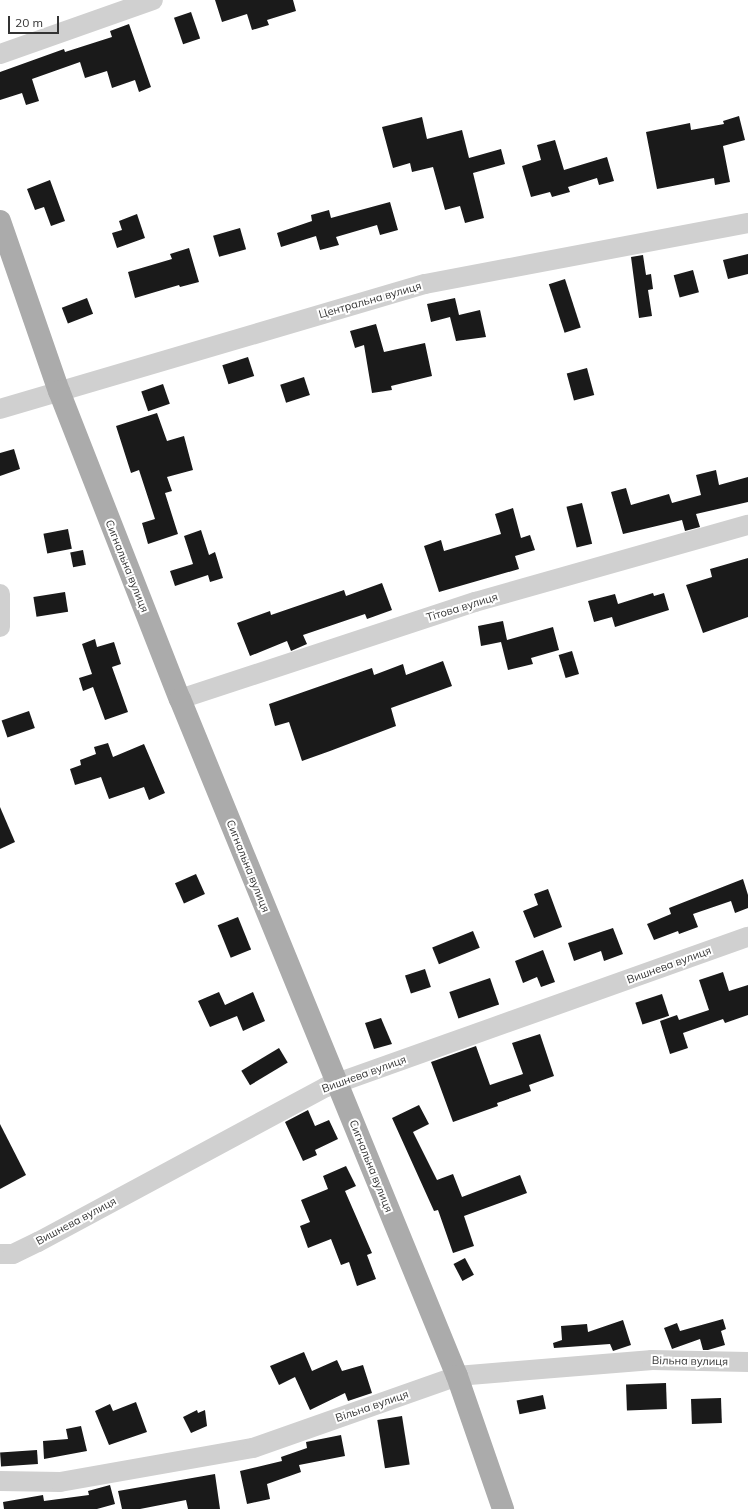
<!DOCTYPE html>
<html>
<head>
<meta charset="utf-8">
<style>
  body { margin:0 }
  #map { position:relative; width:748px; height:1509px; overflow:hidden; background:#fff; font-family:Mulish,sans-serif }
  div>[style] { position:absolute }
  .building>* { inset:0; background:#1a1a1a; transform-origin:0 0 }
  .minor>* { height:20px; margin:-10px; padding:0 10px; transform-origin:10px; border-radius:10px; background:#d0d0d0 }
  .major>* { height:22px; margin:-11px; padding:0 11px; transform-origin:11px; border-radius:11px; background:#ababab }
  span { translate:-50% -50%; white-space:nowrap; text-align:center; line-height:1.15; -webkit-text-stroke:4px #fff; paint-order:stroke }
  .street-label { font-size:11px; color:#333 }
  .scale { position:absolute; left:8px; top:16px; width:51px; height:18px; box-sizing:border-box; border:2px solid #333; border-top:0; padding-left:5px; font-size:12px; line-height:14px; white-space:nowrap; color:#333; -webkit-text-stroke:3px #fff; paint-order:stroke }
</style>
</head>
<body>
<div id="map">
  <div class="building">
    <i style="clip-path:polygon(215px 0,293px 0,296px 11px,267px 20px,269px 25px,252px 30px,247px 14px,222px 22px)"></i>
    <i style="left:191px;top:12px;width:28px;height:18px;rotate:71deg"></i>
    <i style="clip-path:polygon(129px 24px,151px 87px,139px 92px,135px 80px,112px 88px,107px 71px,85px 78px,80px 62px,32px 79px,39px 101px,26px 105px,22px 93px,0 100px,0 72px,64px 49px,65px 52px,112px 37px,110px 31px)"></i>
    <i style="clip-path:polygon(739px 116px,745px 140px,723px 146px,730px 182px,715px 185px,714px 178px,657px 189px,646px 132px,690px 123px,691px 130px,724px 124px,723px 121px)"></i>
    <i style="clip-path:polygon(422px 117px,427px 139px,462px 130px,469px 158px,501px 149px,505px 164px,473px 173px,484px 218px,465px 223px,460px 206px,445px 210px,433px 167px,412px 172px,410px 163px,393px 168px,382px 127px)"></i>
    <i style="clip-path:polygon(555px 140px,564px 170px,607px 157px,614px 181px,599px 185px,597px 178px,568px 187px,570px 192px,552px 197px,550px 192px,531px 197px,522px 166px,541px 160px,537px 145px)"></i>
    <i style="clip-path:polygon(50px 180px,65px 221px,51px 226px,44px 207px,35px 210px,27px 189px)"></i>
    <i style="clip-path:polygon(390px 202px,398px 230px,380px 235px,377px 225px,336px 237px,339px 245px,320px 250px,316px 236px,281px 247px,277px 233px,312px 221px,311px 215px,329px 210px,331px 218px)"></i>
    <i style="clip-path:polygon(137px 214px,145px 238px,117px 248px,112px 233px,122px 230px,119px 221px)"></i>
    <i style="left:240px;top:228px;width:22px;height:28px;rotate:74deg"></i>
    <i style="clip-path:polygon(189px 248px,199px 282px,180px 287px,179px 285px,135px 298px,128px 272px,172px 259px,170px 254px)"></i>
    <i style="clip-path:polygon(748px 254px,748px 274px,728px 279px,723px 260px)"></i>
    <i style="clip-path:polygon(643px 255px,646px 275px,651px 274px,653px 289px,648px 290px,652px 316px,639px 318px,631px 257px)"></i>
    <i style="left:693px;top:270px;width:23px;height:20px;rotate:75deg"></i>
    <i style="left:565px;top:279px;width:51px;height:17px;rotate:72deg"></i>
    <i style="left:87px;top:298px;width:17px;height:27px;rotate:69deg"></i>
    <i style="clip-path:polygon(455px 298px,459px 315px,480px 310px,486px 337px,456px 341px,450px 317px,431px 322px,427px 304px)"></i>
    <i style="clip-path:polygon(376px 324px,384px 352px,425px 343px,432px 376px,391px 386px,392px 390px,372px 393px,364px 345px,355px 348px,350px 331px)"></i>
    <i style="left:248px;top:357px;width:20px;height:27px;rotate:72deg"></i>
    <i style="left:587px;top:368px;width:28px;height:21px;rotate:75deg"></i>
    <i style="left:304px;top:377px;width:19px;height:25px;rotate:72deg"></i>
    <i style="left:163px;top:384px;width:21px;height:23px;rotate:71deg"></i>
    <i style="clip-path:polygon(157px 413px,167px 441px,184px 436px,193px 470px,167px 477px,172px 491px,165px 493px,178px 534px,148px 544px,142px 523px,155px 519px,139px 470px,131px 473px,116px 426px)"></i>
    <i style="clip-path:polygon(14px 449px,20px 469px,0 476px,0 453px)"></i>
    <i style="clip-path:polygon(716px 470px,719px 485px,748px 477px,748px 502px,696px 514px,700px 527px,685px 531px,682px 520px,623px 534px,611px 492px,626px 488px,631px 505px,669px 494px,672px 503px,701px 495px,696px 475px)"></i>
    <i style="left:582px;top:503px;width:42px;height:16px;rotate:76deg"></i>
    <i style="clip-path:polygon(513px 508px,521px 538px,530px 535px,535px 550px,515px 556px,519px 569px,439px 592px,424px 546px,441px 540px,444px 551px,501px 534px,495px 514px)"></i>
    <i style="left:68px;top:529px;width:20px;height:25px;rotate:79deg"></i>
    <i style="clip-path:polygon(201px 530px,209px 555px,215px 552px,223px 578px,210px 582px,208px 575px,175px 586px,170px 571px,193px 564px,184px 536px)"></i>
    <i style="left:83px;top:550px;width:15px;height:13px;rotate:79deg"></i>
    <i style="clip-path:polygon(748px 558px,748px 617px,703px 633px,686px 585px,712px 577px,710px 569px)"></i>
    <i style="clip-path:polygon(382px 583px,392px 610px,367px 619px,365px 614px,303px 635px,307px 644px,291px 651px,287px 641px,250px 656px,237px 623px,270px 611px,271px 615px,344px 590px,346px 596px)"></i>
    <i style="left:65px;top:592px;width:20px;height:32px;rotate:81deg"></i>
    <i style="clip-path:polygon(653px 593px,654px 596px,664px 593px,669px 610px,615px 627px,612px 617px,594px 622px,588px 601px,615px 594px,618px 604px)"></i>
    <i style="clip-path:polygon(503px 621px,507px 640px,553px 627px,559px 650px,531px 658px,533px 664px,508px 670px,501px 642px,481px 646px,478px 626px)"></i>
    <i style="clip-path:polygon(95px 639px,97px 647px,114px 642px,121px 664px,112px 667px,128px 712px,105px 720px,93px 687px,83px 691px,79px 678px,92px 674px,82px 644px)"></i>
    <i style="left:572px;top:651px;width:24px;height:14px;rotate:73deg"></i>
    <i style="clip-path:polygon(443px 661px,452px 686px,391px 708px,396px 726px,330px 751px,302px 761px,289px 722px,275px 726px,269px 704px,372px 668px,374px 675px,403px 664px,406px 675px)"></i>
    <i style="left:29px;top:711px;width:18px;height:29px;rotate:71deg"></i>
    <i style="clip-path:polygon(108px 743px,113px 757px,144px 744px,165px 793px,149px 800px,144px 787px,109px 799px,101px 777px,75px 785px,70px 769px,81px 765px,80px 760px,96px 754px,94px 747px)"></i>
    <i style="clip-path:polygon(0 807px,15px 842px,0 849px)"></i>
    <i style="left:196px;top:874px;width:22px;height:23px;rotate:66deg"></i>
    <i style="clip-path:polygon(743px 879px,748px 895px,748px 908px,735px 913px,731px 901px,693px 914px,698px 927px,679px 934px,678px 931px,654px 940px,647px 924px,671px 914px,669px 908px)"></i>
    <i style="clip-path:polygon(548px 889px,562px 927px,534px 938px,523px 911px,538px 905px,534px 894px)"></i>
    <i style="left:238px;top:917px;width:35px;height:22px;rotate:68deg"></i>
    <i style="clip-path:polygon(613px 928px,623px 954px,604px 961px,601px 951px,574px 961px,568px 943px)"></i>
    <i style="left:473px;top:931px;width:18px;height:44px;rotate:68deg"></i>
    <i style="clip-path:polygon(543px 950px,555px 982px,541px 987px,537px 977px,523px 983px,515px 961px)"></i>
    <i style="left:425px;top:969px;width:19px;height:21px;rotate:72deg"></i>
    <i style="clip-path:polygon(723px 972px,729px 991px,748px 985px,748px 1015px,725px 1023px,723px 1019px,683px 1033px,688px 1048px,670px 1054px,660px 1021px,677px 1015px,679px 1020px,709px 1010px,699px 980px)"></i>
    <i style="left:490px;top:978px;width:28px;height:43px;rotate:71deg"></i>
    <i style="clip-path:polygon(219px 992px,225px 1005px,253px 992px,265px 1021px,243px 1031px,237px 1016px,210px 1027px,198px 1001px)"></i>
    <i style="left:662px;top:994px;width:23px;height:28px;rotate:72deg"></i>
    <i style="clip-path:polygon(381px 1018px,392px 1044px,374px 1049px,365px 1023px)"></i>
    <i style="clip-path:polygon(540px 1034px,554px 1076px,529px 1085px,531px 1091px,497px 1103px,498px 1106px,453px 1122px,431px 1062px,476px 1046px,490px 1085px,523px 1074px,512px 1043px)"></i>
    <i style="left:279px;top:1048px;width:17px;height:44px;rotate:59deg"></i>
    <i style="clip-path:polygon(419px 1105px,429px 1124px,413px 1132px,437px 1180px,453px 1174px,462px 1197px,520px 1175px,527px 1193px,464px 1216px,474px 1246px,453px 1253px,438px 1210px,434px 1211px,392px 1118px)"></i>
    <i style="clip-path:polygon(308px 1110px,315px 1126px,329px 1120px,338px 1139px,315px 1150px,317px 1155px,303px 1161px,285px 1122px)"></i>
    <i style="clip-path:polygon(0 1124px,26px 1175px,0 1189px)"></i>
    <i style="clip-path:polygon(346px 1166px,356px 1186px,345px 1191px,372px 1253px,367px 1255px,376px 1279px,357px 1286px,349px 1262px,341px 1265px,331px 1239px,308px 1248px,300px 1226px,310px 1222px,301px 1200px,328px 1189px,323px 1176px)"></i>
    <i style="left:465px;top:1258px;width:19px;height:13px;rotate:62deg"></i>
    <i style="clip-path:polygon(723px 1319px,726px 1329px,721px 1331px,725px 1345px,708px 1350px,703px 1350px,700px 1339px,672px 1349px,664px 1328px,677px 1323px,680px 1331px)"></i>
    <i style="clip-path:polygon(623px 1320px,631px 1345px,613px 1351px,610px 1344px,554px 1348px,553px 1343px,562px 1340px,561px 1326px,587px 1324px,588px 1332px)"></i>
    <i style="clip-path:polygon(304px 1352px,312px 1371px,337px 1360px,342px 1371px,363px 1365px,372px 1393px,348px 1401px,345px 1393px,310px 1410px,295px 1377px,279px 1385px,270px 1366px)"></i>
    <i style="left:666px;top:1383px;width:26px;height:40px;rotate:88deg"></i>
    <i style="left:543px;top:1395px;width:14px;height:27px;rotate:78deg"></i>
    <i style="left:721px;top:1398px;width:25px;height:30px;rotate:88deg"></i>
    <i style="clip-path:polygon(136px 1402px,147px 1432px,109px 1445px,95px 1411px,110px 1404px,113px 1411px)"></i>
    <i style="clip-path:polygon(197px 1410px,198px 1413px,205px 1410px,207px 1426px,191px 1433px,183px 1417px)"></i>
    <i style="left:402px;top:1416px;width:49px;height:25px;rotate:81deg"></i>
    <i style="clip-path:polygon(81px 1426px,87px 1451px,44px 1459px,43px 1441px,68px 1439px,66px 1429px)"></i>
    <i style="clip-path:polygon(341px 1435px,345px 1456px,299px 1465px,301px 1472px,267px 1484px,270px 1499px,247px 1504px,240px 1471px,282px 1461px,281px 1457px,307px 1448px,306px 1442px)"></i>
    <i style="left:37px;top:1450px;width:14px;height:37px;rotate:86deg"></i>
    <i style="clip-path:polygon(215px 1474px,220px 1509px,188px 1509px,186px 1500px,140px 1509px,122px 1509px,118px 1491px)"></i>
    <i style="clip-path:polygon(110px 1485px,115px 1504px,97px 1509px,4px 1509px,3px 1502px,43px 1495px,44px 1501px,89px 1495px,88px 1491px)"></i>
  </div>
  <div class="minor">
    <i style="left:0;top:54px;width:162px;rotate:-19.4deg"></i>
    <i style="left:0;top:409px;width:443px;rotate:-16.4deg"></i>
    <i style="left:425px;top:284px;width:329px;rotate:-10.7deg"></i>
    <i style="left:0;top:594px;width:33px;rotate:90deg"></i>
    <i style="left:180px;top:699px;width:311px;rotate:-18.2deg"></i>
    <i style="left:475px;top:602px;width:284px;rotate:-15.8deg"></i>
    <i style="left:0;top:1254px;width:13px"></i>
    <i style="left:13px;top:1254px;width:28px;rotate:-26deg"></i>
    <i style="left:38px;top:1242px;width:327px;rotate:-28.3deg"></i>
    <i style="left:326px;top:1087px;width:448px;rotate:-19.6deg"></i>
    <i style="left:0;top:1481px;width:60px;rotate:1deg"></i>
    <i style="left:60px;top:1482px;width:196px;rotate:-10deg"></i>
    <i style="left:253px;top:1448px;width:216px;rotate:-19.4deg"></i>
    <i style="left:457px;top:1376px;width:196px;rotate:-4.7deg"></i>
    <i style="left:652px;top:1360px;width:96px;rotate:1.2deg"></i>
  </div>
  <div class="major">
    <i style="left:0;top:221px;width:180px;rotate:70.9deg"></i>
    <i style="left:59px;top:391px;width:331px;rotate:68.6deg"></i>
    <i style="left:180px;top:699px;width:731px;rotate:67.75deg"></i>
    <i style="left:457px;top:1376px;width:141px;rotate:70.9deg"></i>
  </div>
  <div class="street-label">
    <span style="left:370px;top:300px;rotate:-16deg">Центральна вулиця</span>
    <span style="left:127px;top:566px;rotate:68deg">Сигнальна вулиця</span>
    <span style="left:462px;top:607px;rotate:-17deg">Тітова вулиця</span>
    <span style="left:248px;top:866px;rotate:68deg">Сигнальна вулиця</span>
    <span style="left:669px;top:965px;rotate:-20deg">Вишнева вулиця</span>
    <span style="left:364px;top:1074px;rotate:-20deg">Вишнева вулиця</span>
    <span style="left:371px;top:1166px;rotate:68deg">Сигнальна вулиця</span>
    <span style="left:76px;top:1221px;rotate:-28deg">Вишнева вулиця</span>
    <span style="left:690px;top:1361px;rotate:1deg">Вільна вулиця</span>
    <span style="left:372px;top:1406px;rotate:-19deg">Вільна вулиця</span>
  </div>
  <div class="scale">20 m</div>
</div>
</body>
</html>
